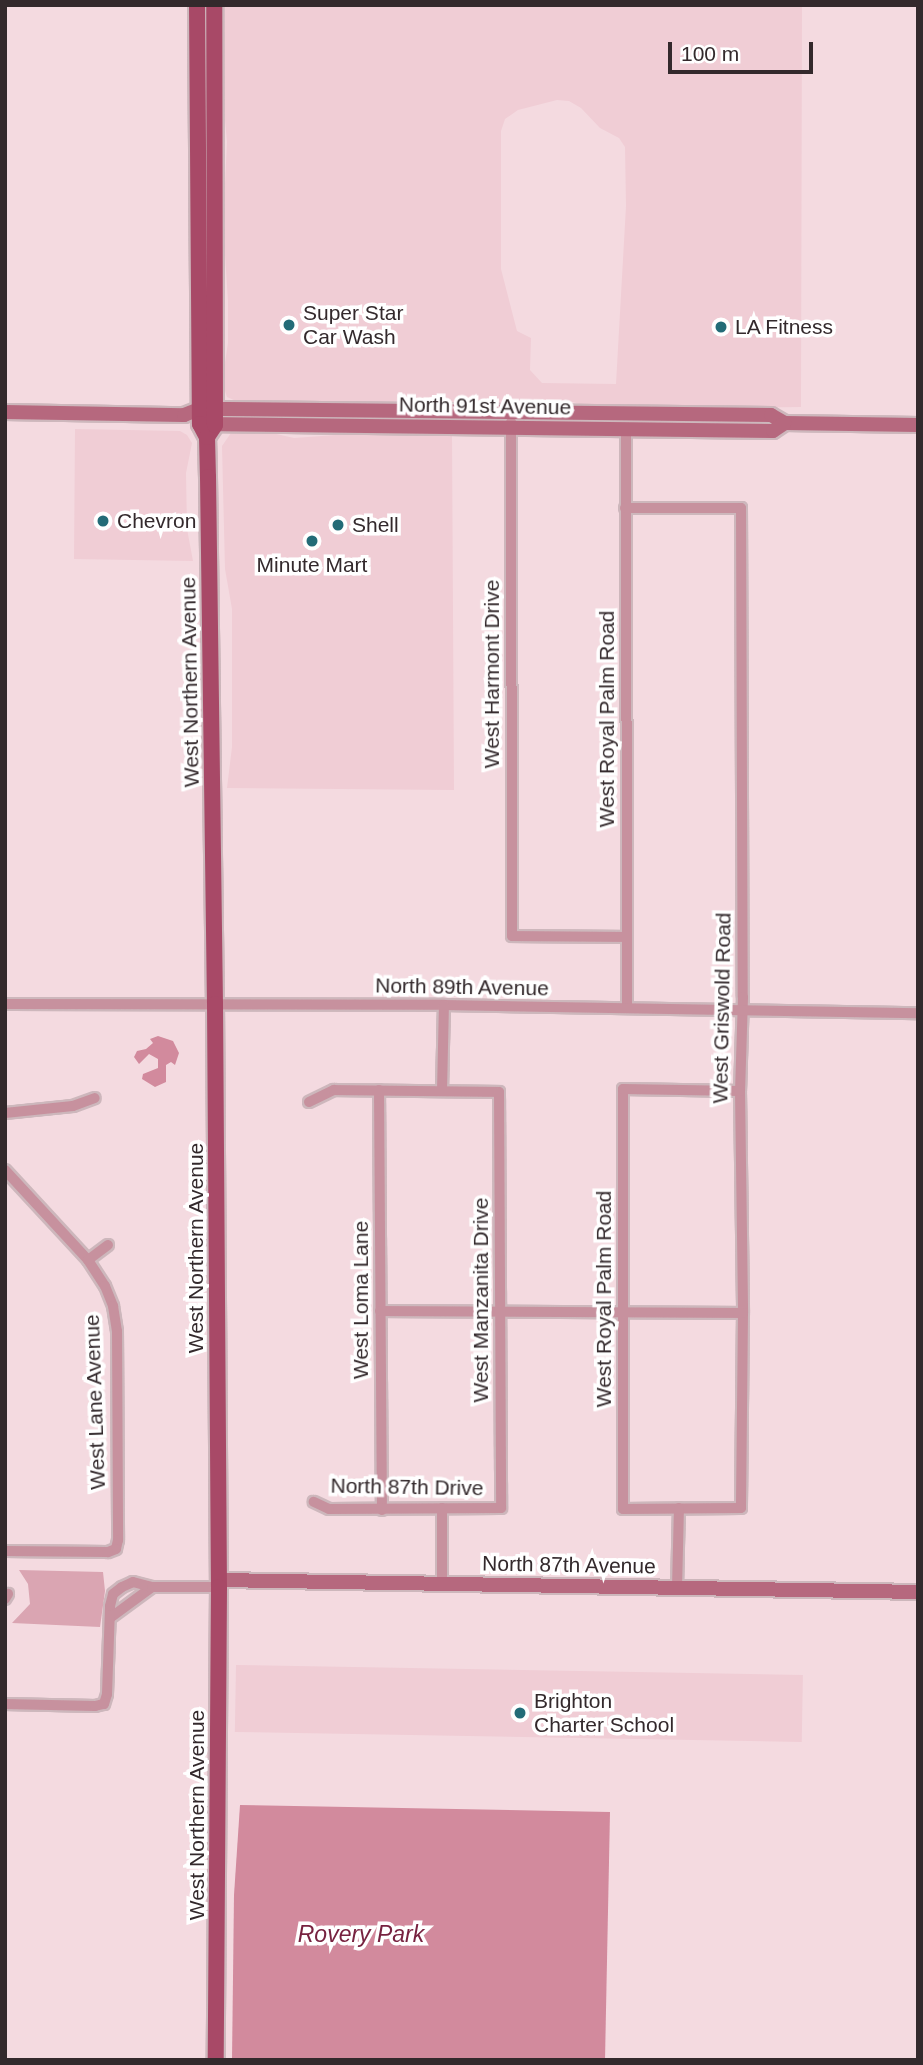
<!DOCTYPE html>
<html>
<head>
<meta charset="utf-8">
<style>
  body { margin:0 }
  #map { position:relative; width:923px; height:2065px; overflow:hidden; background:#f4dae0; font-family:Arial,sans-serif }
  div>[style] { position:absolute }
  .built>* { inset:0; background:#f0cdd5; transform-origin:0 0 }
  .green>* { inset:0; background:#daa5b2 }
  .water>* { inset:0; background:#d28a9d }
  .roads { filter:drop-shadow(2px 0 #cdb7bc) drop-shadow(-2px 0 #cdb7bc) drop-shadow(0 2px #cdb7bc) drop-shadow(0 -2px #cdb7bc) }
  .street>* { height:10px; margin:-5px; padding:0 5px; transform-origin:5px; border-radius:5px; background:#c7919e }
  .secondary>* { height:14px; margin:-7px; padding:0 7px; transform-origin:7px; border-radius:7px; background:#b6687e }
  .primary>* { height:16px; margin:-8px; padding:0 8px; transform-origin:8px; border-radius:8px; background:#a84967 }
  .dots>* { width:19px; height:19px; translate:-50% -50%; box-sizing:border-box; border:4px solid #fff; border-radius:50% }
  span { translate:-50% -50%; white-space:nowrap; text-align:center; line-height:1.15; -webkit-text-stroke:7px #fff; paint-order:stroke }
  .poi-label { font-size:21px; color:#33292c }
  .left { translate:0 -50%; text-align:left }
  .street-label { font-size:21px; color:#33292c }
  .water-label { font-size:23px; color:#772240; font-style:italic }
  .frame { position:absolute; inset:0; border:7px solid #33292c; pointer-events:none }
  .scale { position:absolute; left:668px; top:42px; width:145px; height:32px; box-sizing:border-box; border:4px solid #33292c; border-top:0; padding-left:9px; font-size:21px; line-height:24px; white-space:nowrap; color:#33292c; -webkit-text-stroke:5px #fff; paint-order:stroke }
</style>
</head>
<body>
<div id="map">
  <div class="built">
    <i style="clip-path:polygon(evenodd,222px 5px,802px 5px,801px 407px,595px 409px,573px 402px,542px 400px,486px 404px,393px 403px,236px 401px,227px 397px,222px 382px,228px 343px,228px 301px,223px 225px,227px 142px,223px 99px,222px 5px,557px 100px,569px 101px,581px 108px,600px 128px,619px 138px,625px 147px,626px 206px,616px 384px,542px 383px,530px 370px,531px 338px,517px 331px,501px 269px,501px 131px,505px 119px,518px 110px,557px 100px)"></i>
    <i style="clip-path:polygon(75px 429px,180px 431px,187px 435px,192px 443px,186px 473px,187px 529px,193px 561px,74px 559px)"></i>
    <i style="clip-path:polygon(263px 431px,294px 438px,363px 433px,452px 434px,454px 790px,227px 788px,232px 747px,232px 609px,225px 569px,222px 446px,231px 433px)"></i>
    <i style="left:236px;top:1665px;width:567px;height:67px;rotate:1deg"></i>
  </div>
  <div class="green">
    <i style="clip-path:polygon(19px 1570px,103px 1572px,105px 1591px,100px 1627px,12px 1623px,30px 1604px,28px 1584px)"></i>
  </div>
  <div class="water">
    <i style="clip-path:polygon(158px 1036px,173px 1041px,179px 1053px,175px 1065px,171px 1062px,166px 1065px,166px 1082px,155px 1087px,142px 1079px,143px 1074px,158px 1068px,158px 1059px,149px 1054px,139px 1064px,134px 1057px,137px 1051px,146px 1049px,153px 1043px,150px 1039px)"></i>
    <i style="clip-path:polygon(240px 1805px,610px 1812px,605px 2060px,232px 2060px,234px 1895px)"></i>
  </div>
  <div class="roads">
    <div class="street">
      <i style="left:511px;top:422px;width:514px;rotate:89.89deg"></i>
      <i style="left:512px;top:936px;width:115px;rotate:0.5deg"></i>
      <i style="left:626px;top:429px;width:579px;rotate:89.9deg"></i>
      <i style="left:625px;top:508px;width:116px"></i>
      <i style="left:741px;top:508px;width:489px;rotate:89.8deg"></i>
      <i style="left:743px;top:997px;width:94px;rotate:91.8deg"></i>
      <i style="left:740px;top:1091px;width:222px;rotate:89.2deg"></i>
      <i style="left:743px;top:1313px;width:195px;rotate:90.6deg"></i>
      <i style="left:741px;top:1508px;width:118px;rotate:179.5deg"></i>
      <i style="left:623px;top:1509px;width:420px;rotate:-90deg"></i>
      <i style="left:623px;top:1089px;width:117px;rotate:1deg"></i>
      <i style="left:5px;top:1004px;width:439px;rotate:0.1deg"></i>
      <i style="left:444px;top:1005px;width:474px;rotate:1deg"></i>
      <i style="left:379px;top:1090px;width:420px;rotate:89.6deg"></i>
      <i style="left:442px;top:1091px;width:86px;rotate:-88.7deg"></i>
      <i style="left:309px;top:1102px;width:28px;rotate:-26deg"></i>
      <i style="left:334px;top:1090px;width:165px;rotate:0.7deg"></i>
      <i style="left:499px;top:1092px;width:416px;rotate:89.7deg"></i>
      <i style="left:501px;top:1508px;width:172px;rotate:179.7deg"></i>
      <i style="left:329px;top:1509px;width:17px;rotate:-155deg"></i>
      <i style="left:5px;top:1113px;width:68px;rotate:-5.9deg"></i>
      <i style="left:73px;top:1106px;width:23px;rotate:-20deg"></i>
      <i style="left:5px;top:1170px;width:122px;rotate:47.3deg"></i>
      <i style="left:88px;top:1260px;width:31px;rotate:57deg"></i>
      <i style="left:105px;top:1286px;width:22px;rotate:68deg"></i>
      <i style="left:113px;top:1306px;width:25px;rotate:81deg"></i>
      <i style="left:117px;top:1331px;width:209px;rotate:89.7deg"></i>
      <i style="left:118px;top:1540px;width:9px;rotate:103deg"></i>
      <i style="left:116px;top:1549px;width:9px;rotate:159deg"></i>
      <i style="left:108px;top:1552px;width:103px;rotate:-179.4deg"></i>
      <i style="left:88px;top:1260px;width:25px;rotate:-37deg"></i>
      <i style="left:380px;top:1311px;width:363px;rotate:0.3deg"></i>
      <i style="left:442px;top:1585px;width:77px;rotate:-90deg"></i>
      <i style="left:677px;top:1588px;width:80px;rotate:-88.6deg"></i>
      <i style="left:5px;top:1599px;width:6px;rotate:-59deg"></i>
      <i style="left:110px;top:1618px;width:52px;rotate:-36.4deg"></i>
      <i style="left:5px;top:1704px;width:90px;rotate:1.3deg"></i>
      <i style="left:95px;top:1706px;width:9px;rotate:-13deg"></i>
      <i style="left:104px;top:1704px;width:10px;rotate:-73deg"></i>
      <i style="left:107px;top:1694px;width:88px;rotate:-88deg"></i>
      <i style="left:110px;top:1606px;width:12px;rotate:-76deg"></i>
      <i style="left:113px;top:1594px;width:11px;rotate:-38deg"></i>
      <i style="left:122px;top:1587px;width:12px;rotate:-24deg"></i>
      <i style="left:133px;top:1582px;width:20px;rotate:15deg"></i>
      <i style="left:152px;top:1587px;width:67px"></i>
    </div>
    <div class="secondary">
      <i style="left:5px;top:412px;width:179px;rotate:1deg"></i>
      <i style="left:184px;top:415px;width:17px;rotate:-21deg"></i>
      <i style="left:200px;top:409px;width:28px"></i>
      <i style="left:228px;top:409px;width:543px;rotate:0.63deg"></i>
      <i style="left:771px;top:415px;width:16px;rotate:30deg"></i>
      <i style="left:785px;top:423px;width:133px;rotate:0.9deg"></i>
      <i style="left:204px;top:424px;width:569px;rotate:0.7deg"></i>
      <i style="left:773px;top:431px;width:14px;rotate:-34deg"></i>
      <i style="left:219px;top:1580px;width:699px;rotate:0.98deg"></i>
    </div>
    <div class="primary">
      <i style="left:197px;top:5px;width:419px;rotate:89.6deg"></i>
      <i style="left:200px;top:424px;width:15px;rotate:62deg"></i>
      <i style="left:207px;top:437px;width:40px;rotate:88.6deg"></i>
      <i style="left:208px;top:477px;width:527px;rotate:89.24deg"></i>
      <i style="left:215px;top:1004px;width:583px;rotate:89.61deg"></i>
      <i style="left:219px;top:1587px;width:473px;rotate:90.4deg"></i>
      <i style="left:207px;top:437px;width:14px;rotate:-56deg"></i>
      <i style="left:215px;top:425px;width:420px;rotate:-90.1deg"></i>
    </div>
  </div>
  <div class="dots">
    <i style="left:289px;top:325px;background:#236b77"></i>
    <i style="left:721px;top:327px;background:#236b77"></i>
    <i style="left:103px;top:521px;background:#236b77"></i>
    <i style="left:338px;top:525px;background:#236b77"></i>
    <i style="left:312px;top:541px;background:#236b77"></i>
    <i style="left:520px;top:1713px;background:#236b77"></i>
  </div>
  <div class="poi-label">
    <span class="left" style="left:303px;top:325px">Super Star<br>Car Wash</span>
    <span class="left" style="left:735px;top:327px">LA Fitness</span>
    <span class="left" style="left:117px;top:521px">Chevron</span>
    <span class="left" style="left:352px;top:525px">Shell</span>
    <span style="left:312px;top:565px">Minute Mart</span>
    <span class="left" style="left:534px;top:1713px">Brighton<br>Charter School</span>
  </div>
  <div class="street-label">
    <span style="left:485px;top:406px;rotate:1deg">North 91st Avenue</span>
    <span style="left:492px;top:674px;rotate:-90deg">West Harmont Drive</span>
    <span style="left:190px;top:682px;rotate:-91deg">West Northern Avenue</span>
    <span style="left:607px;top:719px;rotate:-90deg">West Royal Palm Road</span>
    <span style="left:462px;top:987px;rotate:1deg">North 89th Avenue</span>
    <span style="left:722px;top:1008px;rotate:-89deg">West Griswold Road</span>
    <span style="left:196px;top:1248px;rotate:-90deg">West Northern Avenue</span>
    <span style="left:604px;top:1299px;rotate:-90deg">West Royal Palm Road</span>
    <span style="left:361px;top:1300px;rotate:-90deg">West Loma Lane</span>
    <span style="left:481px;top:1300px;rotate:-90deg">West Manzanita Drive</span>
    <span style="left:95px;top:1402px;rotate:-92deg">West Lane Avenue</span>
    <span style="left:407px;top:1487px;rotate:1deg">North 87th Drive</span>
    <span style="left:569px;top:1565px;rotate:1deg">North 87th Avenue</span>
    <span style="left:197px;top:1815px;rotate:-90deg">West Northern Avenue</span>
  </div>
  <div class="water-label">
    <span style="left:361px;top:1934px">Rovery Park</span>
  </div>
  <div class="frame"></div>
  <div class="scale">100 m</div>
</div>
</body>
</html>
